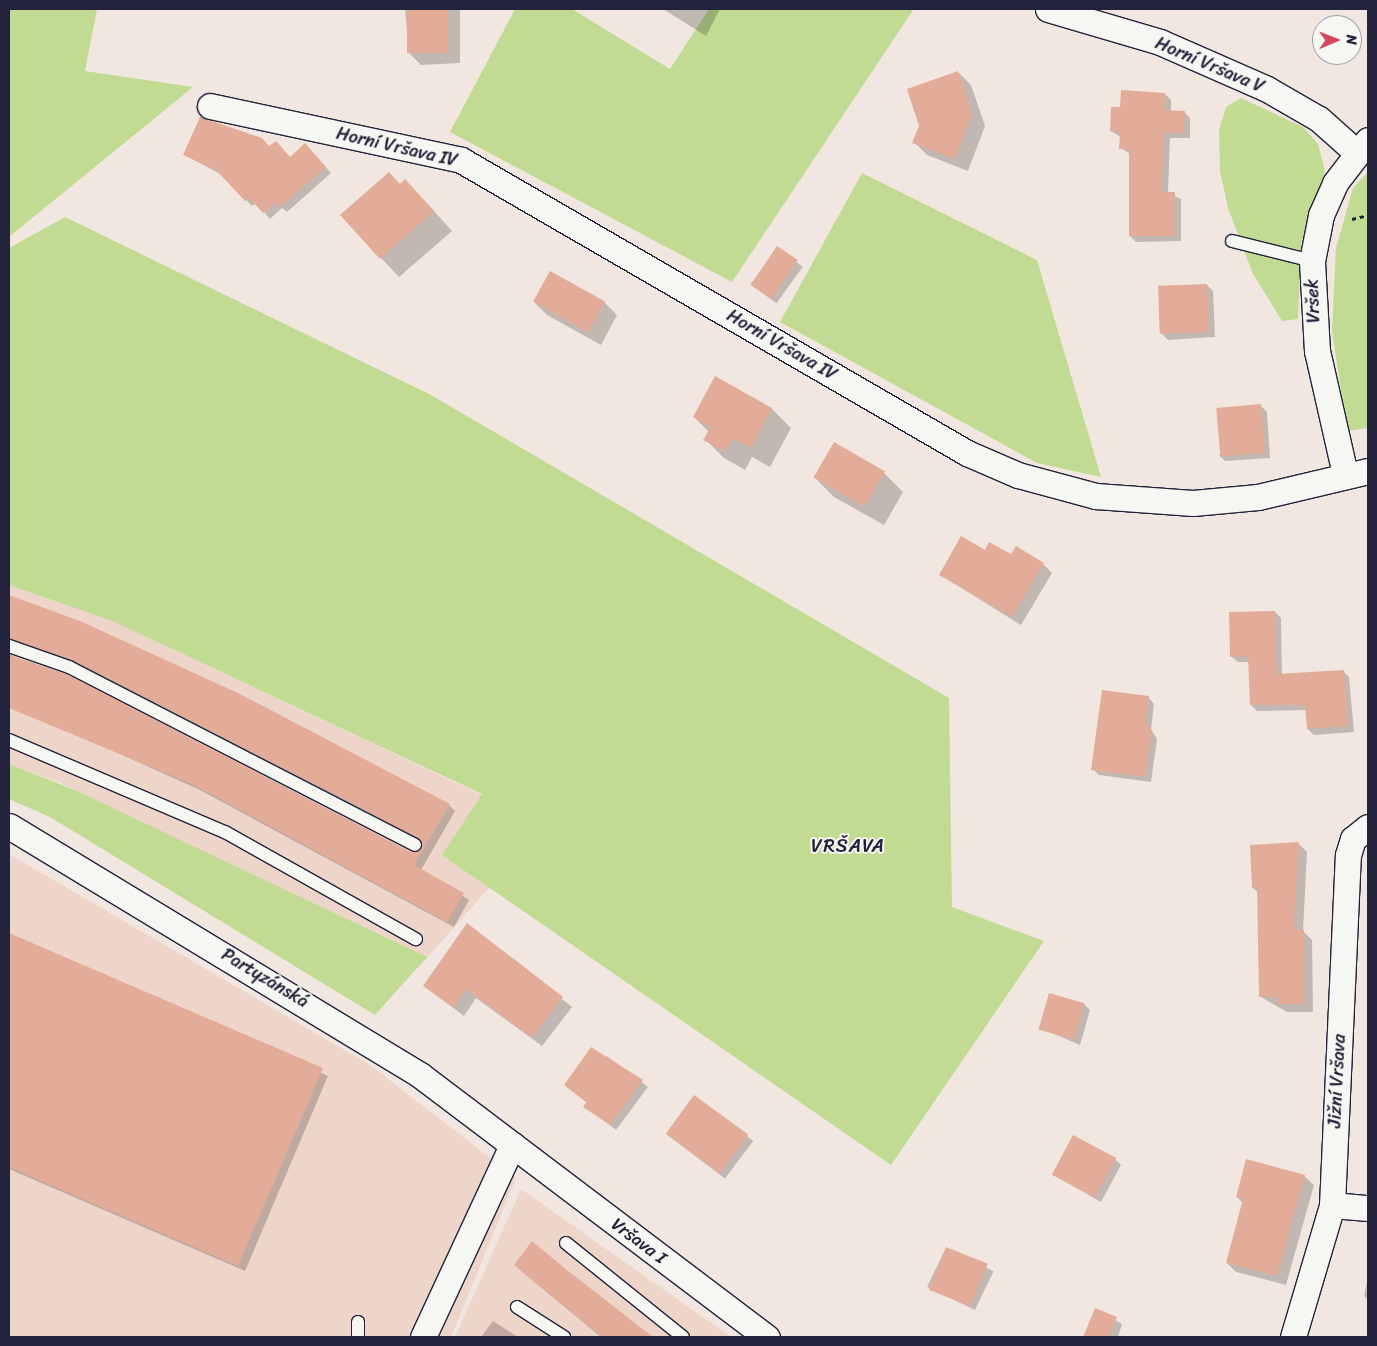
<!DOCTYPE html>
<html>
<head>
<meta charset="utf-8">
<style>
  body { margin:0 }
  #map { position:relative; width:1377px; height:1346px; overflow:hidden; background:#f2e7e0; font-family:Sriracha,sans-serif }
  div>[style] { position:absolute }
  .built>* { inset:0; background:#eed5ca }
  .green>* { inset:0; background:#c1db92 }
  .shadow>* { inset:0; background:#0003; transform-origin:0 0 }
  .building>* { inset:0; background:#e3ac98; transform-origin:0 0 }
  .path>* { height:3px; margin-top:-1.5px; transform-origin:0; background:repeating-linear-gradient(90deg,#22223b 0 4px,transparent 0 8px) }
  .roads { filter:drop-shadow(1px 0 #22223b) drop-shadow(-1px 0 #22223b) drop-shadow(0 1px #22223b) drop-shadow(0 -1px #22223b) }
  .service>* { height:12px; margin:-6px; padding:0 6px; transform-origin:6px; border-radius:6px; background:#f6f6f2 }
  .minor>* { height:25px; margin:-12.5px; padding:0 12.5px; transform-origin:12.5px; border-radius:12.5px; background:#f6f6f2 }
  span { translate:-50% -50%; white-space:nowrap; text-align:center; line-height:1.15; -webkit-text-stroke:4px #f6f6f2; paint-order:stroke }
  .street-label { font-size:18px; color:#22223b }
  .neighbourhood-label { font-size:19px; color:#22223b; letter-spacing:1px }
  .frame { position:absolute; inset:0; border:10px solid #22223b; pointer-events:none }
  .north { position:absolute; left:1312px; top:15px; width:50px; height:50px; box-sizing:border-box; background:#f6f6f2; border:1px solid #a1a1a9; border-radius:50%; rotate:89deg; font-size:14px; font-weight:700; line-height:20px; text-align:center; color:#22223b }
  .north::after { content:''; display:block; margin:auto; width:18px; height:22px; background:#d1495b; clip-path:polygon(50% 0,100% 100%,50% 72%,0 100%) }
</style>
</head>
<body>
<div id="map">
  <div class="built">
    <i style="clip-path:polygon(9px 585px,112px 621px,482px 795px,489px 888px,418px 968px,61px 783px,9px 765px)"></i>
    <i style="clip-path:polygon(9px 854px,370px 1065px,516px 1178px,451px 1337px,9px 1337px)"></i>
    <i style="clip-path:polygon(521px 1189px,731px 1337px,455px 1337px)"></i>
  </div>
  <div class="green">
    <i style="clip-path:polygon(9px 9px,97px 9px,85px 71px,193px 87px,9px 237px)"></i>
    <i style="clip-path:polygon(515px 9px,572px 9px,670px 69px,709px 9px,913px 10px,732px 282px,450px 132px)"></i>
    <i style="clip-path:polygon(1241px 98px,1303px 127px,1318px 144px,1325px 171px,1301px 243px,1298px 319px,1282px 321px,1253px 274px,1228px 208px,1220px 171px,1219px 130px,1226px 107px)"></i>
    <i style="clip-path:polygon(1368px 172px,1368px 428px,1347px 431px,1332px 330px,1336px 248px,1353px 188px)"></i>
    <i style="clip-path:polygon(862px 173px,1037px 260px,1101px 477px,1037px 463px,780px 322px)"></i>
    <i style="clip-path:polygon(65px 217px,431px 395px,949px 698px,952px 907px,1044px 941px,891px 1165px,442px 855px,482px 794px,112px 621px,9px 585px,9px 248px)"></i>
    <i style="clip-path:polygon(9px 764px,77px 791px,427px 957px,375px 1015px,50px 817px,9px 799px)"></i>
  </div>
  <div class="shadow">
    <i style="clip-path:polygon(405px 9px,460px 9px,460px 63px,421px 65px,409px 53px)"></i>
    <i style="clip-path:polygon(663px 9px,720px 9px,706px 36px)"></i>
    <i style="clip-path:polygon(958px 72px,971px 85px,985px 126px,968px 171px,927px 155px,914px 142px)"></i>
    <i style="clip-path:polygon(1165px 94px,1171px 100px,1171px 111px,1184px 112px,1190px 118px,1190px 138px,1170px 138px,1168px 193px,1181px 199px,1181px 241px,1136px 242px,1130px 236px,1130px 154px,1121px 148px,1121px 137px,1111px 131px,1121px 109px)"></i>
    <i style="clip-path:polygon(270px 148px,290px 158px,311px 151px,331px 173px,287px 212px,282px 208px,270px 219px,256px 203px,252px 206px,222px 175px,185px 155px)"></i>
    <i style="clip-path:polygon(401px 185px,424px 200px,452px 231px,399px 277px,381px 258px)"></i>
    <i style="left:777px;top:248px;width:32px;height:45px;rotate:36deg"></i>
    <i style="clip-path:polygon(551px 272px,605px 303px,617px 315px,601px 345px,547px 315px,534px 302px)"></i>
    <i style="clip-path:polygon(1207px 285px,1213px 291px,1215px 337px,1168px 340px,1162px 334px)"></i>
    <i style="clip-path:polygon(716px 378px,772px 409px,791px 428px,770px 467px,752px 457px,745px 470px,724px 458px,705px 439px,709px 432px,694px 417px)"></i>
    <i style="clip-path:polygon(1261px 406px,1267px 412px,1270px 458px,1225px 461px,1219px 455px)"></i>
    <i style="clip-path:polygon(884px 473px,903px 492px,884px 525px,834px 497px,815px 478px)"></i>
    <i style="clip-path:polygon(985px 551px,1043px 564px,1052px 573px,1021px 625px,941px 575px)"></i>
    <i style="clip-path:polygon(9px 596px,81px 622px,449px 805px,455px 811px,421px 870px,469px 900px,454px 927px,200px 790px,9px 704px,9px 654px,411px 853px,420px 853px,425px 845px,80px 665px,18px 644px,9px 648px)"></i>
    <i style="clip-path:polygon(1275px 612px,1281px 618px,1282px 675px,1343px 671px,1349px 677px,1354px 732px,1314px 735px,1308px 729px,1307px 710px,1257px 711px,1251px 705px,1250px 662px,1238px 662px,1231px 656px)"></i>
    <i style="clip-path:polygon(1148px 697px,1154px 704px,1151px 729px,1157px 739px,1151px 782px,1099px 775px,1093px 769px)"></i>
    <i style="clip-path:polygon(1299px 844px,1307px 852px,1303px 931px,1312px 940px,1313px 1012px,1287px 1012px,1261px 997px,1259px 893px,1253px 888px)"></i>
    <i style="clip-path:polygon(468px 925px,572px 1007px,542px 1046px,476px 998px,464px 1016px,424px 986px)"></i>
    <i style="clip-path:polygon(9px 935px,328px 1076px,245px 1271px,9px 1169px)"></i>
    <i style="clip-path:polygon(1084px 1004px,1090px 1010px,1080px 1045px,1040px 1028px)"></i>
    <i style="clip-path:polygon(607px 1056px,648px 1087px,616px 1130px,585px 1106px)"></i>
    <i style="left:695px;top:1097px;width:73px;height:47px;rotate:37deg"></i>
    <i style="clip-path:polygon(1115px 1159px,1121px 1165px,1101px 1202px,1054px 1175px)"></i>
    <i style="clip-path:polygon(1304px 1176px,1314px 1185px,1286px 1285px,1236px 1272px,1227px 1263px,1243px 1203px,1237px 1197px)"></i>
    <i style="clip-path:polygon(532px 1243px,650px 1337px,601px 1337px,521px 1271px)"></i>
    <i style="left:946px;top:1248px;width:53px;height:43px;rotate:26deg"></i>
    <i style="clip-path:polygon(1368px 1277px,1368px 1300px,1364px 1296px)"></i>
    <i style="clip-path:polygon(1095px 1309px,1122px 1324px,1118px 1337px,1084px 1337px)"></i>
    <i style="clip-path:polygon(493px 1321px,518px 1337px,481px 1337px)"></i>
  </div>
  <div class="building">
    <i style="left:407px;top:9px;width:41px;height:44px"></i>
    <i style="clip-path:polygon(958px 71px,972px 113px,955px 159px,912px 143px,919px 126px,907px 89px)"></i>
    <i style="clip-path:polygon(1121px 90px,1165px 93px,1165px 110px,1185px 111px,1184px 133px,1164px 132px,1162px 192px,1175px 192px,1175px 236px,1129px 236px,1129px 149px,1119px 149px,1120px 132px,1110px 131px,1111px 107px,1120px 107px)"></i>
    <i style="clip-path:polygon(200px 117px,262px 138px,269px 146px,276px 141px,290px 157px,305px 143px,326px 167px,280px 207px,276px 202px,263px 213px,249px 198px,245px 201px,216px 170px,183px 155px)"></i>
    <i style="clip-path:polygon(389px 172px,400px 184px,405px 179px,434px 211px,380px 259px,340px 215px)"></i>
    <i style="left:777px;top:246px;width:25px;height:47px;rotate:34deg"></i>
    <i style="left:550px;top:271px;width:63px;height:35px;rotate:29deg"></i>
    <i style="left:1207px;top:284px;width:48px;height:49px;rotate:88deg"></i>
    <i style="clip-path:polygon(715px 376px,772px 408px,751px 448px,733px 439px,725px 452px,703px 440px,711px 427px,693px 417px)"></i>
    <i style="left:1261px;top:404px;width:49px;height:45px;rotate:85deg"></i>
    <i style="left:834px;top:442px;width:59px;height:41px;rotate:30deg"></i>
    <i style="clip-path:polygon(961px 536px,985px 550px,989px 542px,1011px 554px,1016px 546px,1044px 563px,1012px 617px,939px 575px)"></i>
    <i style="clip-path:polygon(9px 595px,80px 621px,240px 694px,450px 804px,414px 865px,464px 893px,447px 922px,192px 784px,9px 708px,9px 655px,66px 674px,411px 852px,422px 848px,419px 838px,73px 660px,9px 638px)"></i>
    <i style="clip-path:polygon(1275px 611px,1277px 674px,1344px 670px,1348px 726px,1307px 729px,1305px 705px,1250px 705px,1248px 656px,1230px 657px,1229px 612px)"></i>
    <i style="clip-path:polygon(1102px 690px,1149px 696px,1146px 722px,1152px 732px,1145px 777px,1091px 770px)"></i>
    <i style="clip-path:polygon(1299px 842px,1294px 930px,1304px 930px,1305px 1004px,1277px 1004px,1278px 997px,1259px 997px,1257px 888px,1252px 888px,1250px 845px)"></i>
    <i style="clip-path:polygon(467px 923px,563px 997px,532px 1038px,466px 989px,454px 1008px,423px 986px)"></i>
    <i style="clip-path:polygon(9px 933px,323px 1068px,238px 1266px,9px 1167px)"></i>
    <i style="left:1049px;top:993px;width:37px;height:38px;rotate:16deg"></i>
    <i style="clip-path:polygon(591px 1047px,643px 1080px,610px 1125px,583px 1107px,586px 1102px,564px 1085px)"></i>
    <i style="left:694px;top:1095px;width:67px;height:48px;rotate:36deg"></i>
    <i style="left:1073px;top:1135px;width:49px;height:45px;rotate:28deg"></i>
    <i style="clip-path:polygon(1246px 1159px,1305px 1175px,1277px 1276px,1226px 1263px,1243px 1199px,1236px 1197px)"></i>
    <i style="clip-path:polygon(532px 1241px,567px 1270px,653px 1337px,602px 1337px,514px 1265px)"></i>
    <i style="left:946px;top:1247px;width:45px;height:46px;rotate:22deg"></i>
    <i style="clip-path:polygon(1095px 1308px,1117px 1317px,1109px 1337px,1083px 1337px)"></i>
  </div>
  <div class="path">
    <i style="left:1352px;top:219px;width:16px;rotate:-14deg"></i>
  </div>
  <div class="roads">
    <div class="service">
      <i style="left:1232px;top:241px;width:82px;rotate:14deg"></i>
      <i style="left:9px;top:646px;width:64px;rotate:19.3deg"></i>
      <i style="left:69px;top:667px;width:389px;rotate:27.2deg"></i>
      <i style="left:9px;top:740px;width:235px;rotate:23.1deg"></i>
      <i style="left:225px;top:832px;width:219px;rotate:29.3deg"></i>
      <i style="left:566px;top:1243px;width:150px;rotate:38.8deg"></i>
      <i style="left:517px;top:1307px;width:56px;rotate:32.6deg"></i>
      <i style="left:358px;top:1337px;width:15px;rotate:-90deg"></i>
    </div>
    <div class="minor">
      <i style="left:1048px;top:9px;width:117px;rotate:16.4deg"></i>
      <i style="left:1160px;top:42px;width:117px;rotate:23.7deg"></i>
      <i style="left:1267px;top:89px;width:60px;rotate:30deg"></i>
      <i style="left:1319px;top:119px;width:50px;rotate:41.7deg"></i>
      <i style="left:210px;top:106px;width:257px;rotate:12.1deg"></i>
      <i style="left:461px;top:160px;width:585px;rotate:30.07deg"></i>
      <i style="left:967px;top:453px;width:56px;rotate:23.3deg"></i>
      <i style="left:1018px;top:475px;width:81px;rotate:15.1deg"></i>
      <i style="left:1096px;top:496px;width:97px;rotate:4.1deg"></i>
      <i style="left:1193px;top:503px;width:65px;rotate:-5.3deg"></i>
      <i style="left:1258px;top:497px;width:113px;rotate:-13.3deg"></i>
      <i style="left:1345px;top:474px;width:126px;rotate:-102.8deg"></i>
      <i style="left:1317px;top:351px;width:90px;rotate:-93.2deg"></i>
      <i style="left:1312px;top:261px;width:47px;rotate:-78.9deg"></i>
      <i style="left:1321px;top:215px;width:35px;rotate:-66deg"></i>
      <i style="left:1335px;top:183px;width:54px;rotate:-52.5deg"></i>
      <i style="left:9px;top:826px;width:481px;rotate:31.2deg"></i>
      <i style="left:420px;top:1075px;width:435px;rotate:37.1deg"></i>
      <i style="left:1332px;top:1205px;width:36px;rotate:5deg"></i>
      <i style="left:423px;top:1337px;width:212px;rotate:-65.1deg"></i>
      <i style="left:1293px;top:1337px;width:138px;rotate:-73.5deg"></i>
      <i style="left:1332px;top:1205px;width:350px;rotate:-87.4deg"></i>
      <i style="left:1348px;top:855px;width:17px;rotate:-73deg"></i>
      <i style="left:1353px;top:839px;width:19px;rotate:-39deg"></i>
    </div>
  </div>
  <div class="street-label">
    <span style="left:1210px;top:65px;rotate:23deg">Horní Vršava V</span>
    <span style="left:397px;top:147px;rotate:13deg">Horní Vršava IV</span>
    <span style="left:1313px;top:301px;rotate:-92deg">Vršek</span>
    <span style="left:782px;top:345px;rotate:30deg">Horní Vršava IV</span>
    <span style="left:265px;top:978px;rotate:31deg">Partyzánská</span>
    <span style="left:1337px;top:1081px;rotate:-87deg">Jižní Vršava</span>
    <span style="left:639px;top:1241px;rotate:37deg">Vršava I</span>
  </div>
  <div class="neighbourhood-label">
    <span style="left:848px;top:846px">VRŠAVA</span>
  </div>
  <div class="frame"></div>
  <div class="north">N</div>
</div>
</body>
</html>
